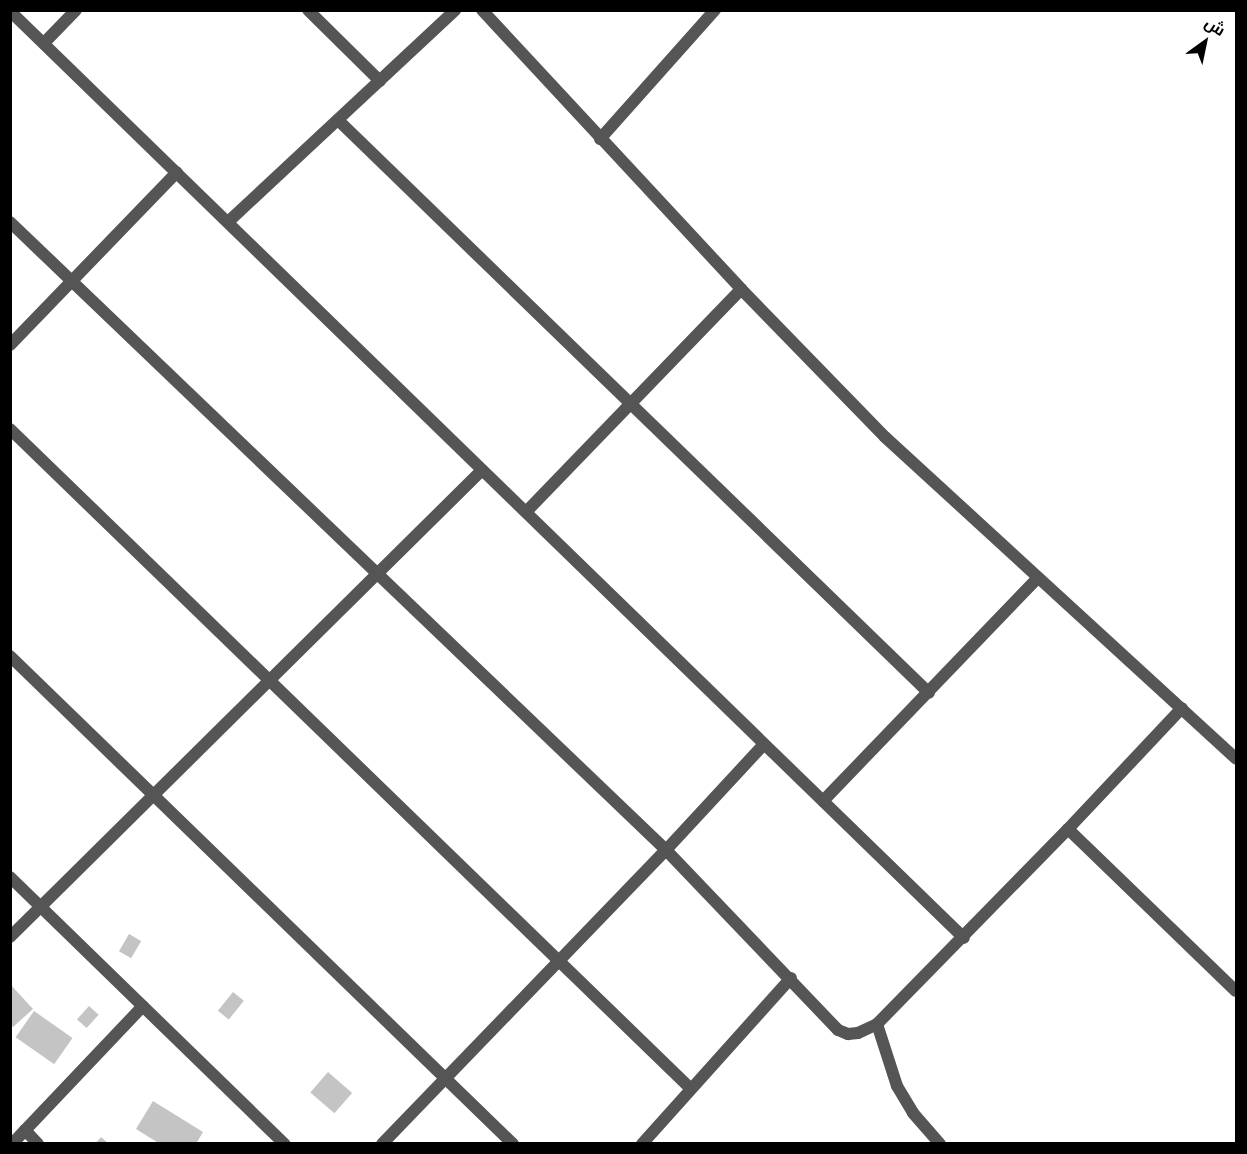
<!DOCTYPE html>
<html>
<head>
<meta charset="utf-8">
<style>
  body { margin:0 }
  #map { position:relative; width:1247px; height:1154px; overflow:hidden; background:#fff; font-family:Raleway,Cairo,sans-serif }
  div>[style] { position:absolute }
  .building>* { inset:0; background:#c4c4c4; transform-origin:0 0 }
  .minor>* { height:12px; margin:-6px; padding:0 6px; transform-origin:6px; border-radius:6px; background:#555 }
  .tertiary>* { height:12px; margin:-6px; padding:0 6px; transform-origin:6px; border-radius:6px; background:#555 }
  span { translate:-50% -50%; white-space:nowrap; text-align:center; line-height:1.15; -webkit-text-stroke:4.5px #fff; paint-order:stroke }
  .frame { position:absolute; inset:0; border:12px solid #000; pointer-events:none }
  .north { position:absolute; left:1175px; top:12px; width:60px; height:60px; -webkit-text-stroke:4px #fff; paint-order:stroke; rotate:33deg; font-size:16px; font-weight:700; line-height:24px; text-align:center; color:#000 }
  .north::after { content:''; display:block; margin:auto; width:21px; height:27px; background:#000; clip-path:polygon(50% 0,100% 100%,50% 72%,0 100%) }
</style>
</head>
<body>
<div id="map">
  <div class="building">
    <i style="left:129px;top:934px;width:14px;height:20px;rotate:30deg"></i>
    <i style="clip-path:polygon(10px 984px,33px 1009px,13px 1027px,10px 1024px)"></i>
    <i style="left:233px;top:992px;width:14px;height:24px;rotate:39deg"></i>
    <i style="left:89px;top:1006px;width:13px;height:18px;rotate:42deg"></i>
    <i style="left:34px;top:1011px;width:47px;height:32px;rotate:35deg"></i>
    <i style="left:328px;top:1072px;width:32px;height:27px;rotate:41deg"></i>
    <i style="clip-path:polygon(153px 1101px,203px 1132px,196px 1144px,160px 1144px,136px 1129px)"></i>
    <i style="clip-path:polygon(101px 1137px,109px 1144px,95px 1144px)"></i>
  </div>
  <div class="minor">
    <i style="left:308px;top:10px;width:101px;rotate:44.6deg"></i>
    <i style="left:482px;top:10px;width:381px;rotate:47.1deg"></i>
    <i style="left:741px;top:289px;width:206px;rotate:45.8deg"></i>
    <i style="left:885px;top:437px;width:476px;rotate:42.5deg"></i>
    <i style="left:10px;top:11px;width:1330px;rotate:44.18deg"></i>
    <i style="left:44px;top:43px;width:46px;rotate:-45.9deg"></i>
    <i style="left:338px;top:120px;width:823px;rotate:44.11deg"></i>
    <i style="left:600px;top:139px;width:173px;rotate:-48.3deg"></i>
    <i style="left:10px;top:222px;width:908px;rotate:43.75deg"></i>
    <i style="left:666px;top:850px;width:249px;rotate:46.3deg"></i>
    <i style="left:838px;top:1030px;width:11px;rotate:22deg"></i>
    <i style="left:848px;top:1034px;width:10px;rotate:-6deg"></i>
    <i style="left:858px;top:1033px;width:21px;rotate:-25deg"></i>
    <i style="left:877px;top:1024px;width:273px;rotate:-45.6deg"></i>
    <i style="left:1068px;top:829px;width:166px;rotate:-46.7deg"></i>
    <i style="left:228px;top:222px;width:311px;rotate:-43deg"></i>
    <i style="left:10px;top:345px;width:240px;rotate:-46deg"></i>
    <i style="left:10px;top:429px;width:948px;rotate:44.1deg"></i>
    <i style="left:526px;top:512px;width:310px;rotate:-46deg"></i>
    <i style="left:10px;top:656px;width:701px;rotate:44.13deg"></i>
    <i style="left:823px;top:801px;width:308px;rotate:-46.1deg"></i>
    <i style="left:1068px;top:829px;width:233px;rotate:44deg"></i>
    <i style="left:10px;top:937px;width:664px;rotate:-44.69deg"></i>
    <i style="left:877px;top:1024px;width:65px;rotate:72.1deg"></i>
    <i style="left:897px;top:1086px;width:31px;rotate:59deg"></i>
    <i style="left:913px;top:1113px;width:41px;rotate:48.9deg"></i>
    <i style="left:25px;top:1130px;width:19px;rotate:47deg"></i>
    <i style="left:12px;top:1144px;width:190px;rotate:-46.5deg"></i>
    <i style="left:382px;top:1144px;width:409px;rotate:-46deg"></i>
    <i style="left:666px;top:850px;width:144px;rotate:-47.2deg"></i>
    <i style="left:642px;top:1144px;width:223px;rotate:-48.1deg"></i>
  </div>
  <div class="tertiary">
    <i style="left:10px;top:877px;width:383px;rotate:44.2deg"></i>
  </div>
  <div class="frame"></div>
  <div class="north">ش</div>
</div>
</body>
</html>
